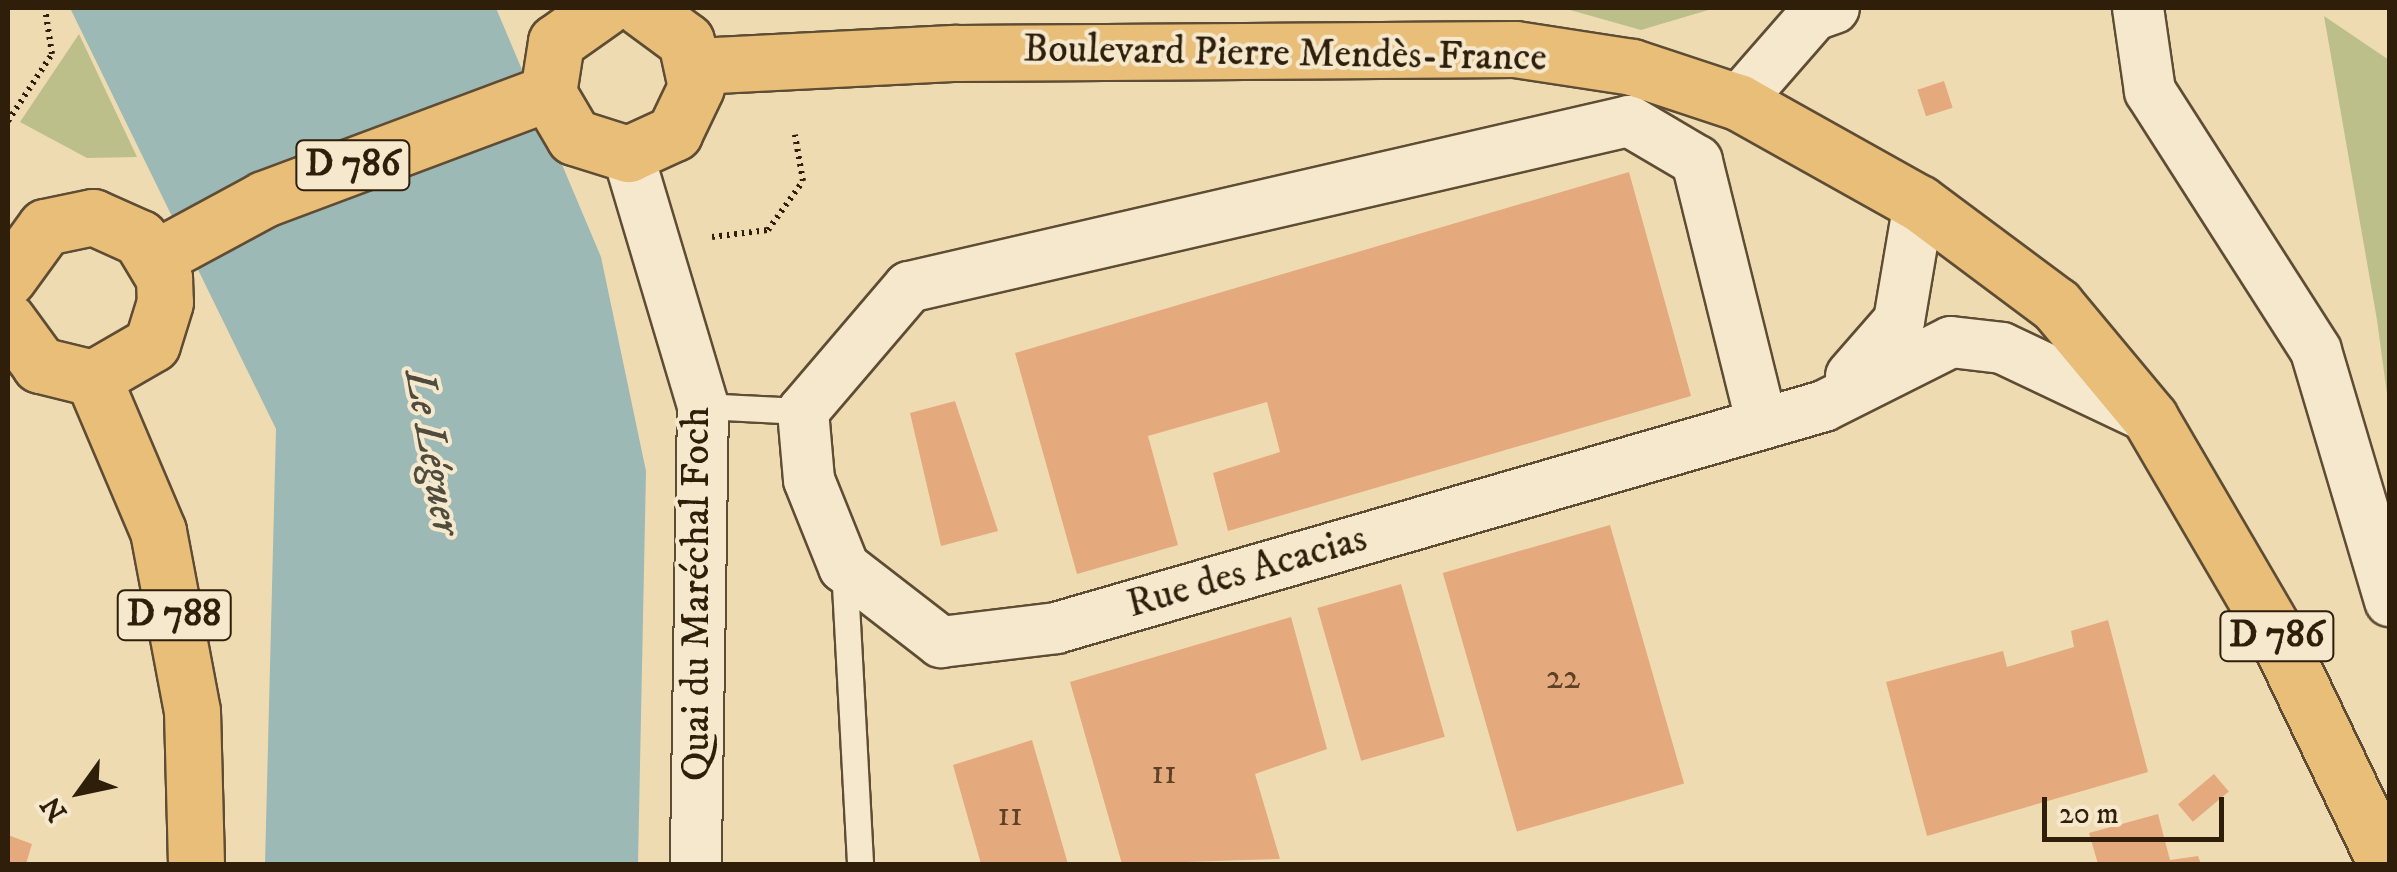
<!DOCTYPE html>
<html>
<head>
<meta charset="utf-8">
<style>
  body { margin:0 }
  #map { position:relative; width:2397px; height:872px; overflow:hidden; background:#efdbb2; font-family:"IM FELL DW Pica",serif }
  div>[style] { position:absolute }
  .green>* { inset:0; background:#bcbf8a }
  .water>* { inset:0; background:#9db9b5 }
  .building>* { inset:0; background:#e4aa7e; transform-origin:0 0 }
  .path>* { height:6px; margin-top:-3px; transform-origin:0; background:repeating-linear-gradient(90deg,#2e1e0a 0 2.5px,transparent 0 7.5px) }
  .roads { filter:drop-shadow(2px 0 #5e4d34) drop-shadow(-2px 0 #5e4d34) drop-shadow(0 2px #5e4d34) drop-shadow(0 -2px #5e4d34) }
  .service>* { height:25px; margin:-12.5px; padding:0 12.5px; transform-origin:12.5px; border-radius:12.5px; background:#f5e8cd }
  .minor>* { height:50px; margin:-25px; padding:0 25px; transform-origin:25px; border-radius:25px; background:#f5e8cd }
  .primary>* { height:55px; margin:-27.5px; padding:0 27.5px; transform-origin:27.5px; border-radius:27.5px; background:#e8be79 }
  span { translate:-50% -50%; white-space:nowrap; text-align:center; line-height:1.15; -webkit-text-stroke:8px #f5e8cd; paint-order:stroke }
  .number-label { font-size:35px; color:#5c4127 }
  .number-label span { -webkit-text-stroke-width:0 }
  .shield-label span { padding:2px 8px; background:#f5e8cd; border:2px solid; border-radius:8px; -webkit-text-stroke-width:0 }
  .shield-label { font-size:38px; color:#2e1e0a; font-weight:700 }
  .street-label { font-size:40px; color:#2e1e0a }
  .water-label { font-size:42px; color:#4f4c3d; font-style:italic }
  .frame { position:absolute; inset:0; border:10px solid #2e1e0a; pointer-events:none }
  .north { position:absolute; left:30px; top:742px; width:100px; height:100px; -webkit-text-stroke:8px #f5e8cd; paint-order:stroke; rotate:237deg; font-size:28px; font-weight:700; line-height:40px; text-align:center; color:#2e1e0a }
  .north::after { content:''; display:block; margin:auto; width:35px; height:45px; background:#2e1e0a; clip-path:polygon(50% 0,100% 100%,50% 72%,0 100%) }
  .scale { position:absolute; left:2042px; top:797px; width:182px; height:45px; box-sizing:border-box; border:5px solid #2e1e0a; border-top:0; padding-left:12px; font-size:30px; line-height:35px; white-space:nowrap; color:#2e1e0a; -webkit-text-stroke:8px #f5e8cd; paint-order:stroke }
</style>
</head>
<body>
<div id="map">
  <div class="green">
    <i style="clip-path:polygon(1563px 8px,1715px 8px,1641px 30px)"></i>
    <i style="clip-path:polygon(2324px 16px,2389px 60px,2389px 409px,2377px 320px)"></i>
    <i style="clip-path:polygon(79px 34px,137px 157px,87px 158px,20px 122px)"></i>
  </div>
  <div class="water">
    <i style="clip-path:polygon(70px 8px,496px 8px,601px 257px,646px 471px,638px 864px,265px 864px,276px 429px)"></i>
  </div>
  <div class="building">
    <i style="left:1944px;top:81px;width:28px;height:28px;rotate:72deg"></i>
    <i style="clip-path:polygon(1629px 172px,1691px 396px,1228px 531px,1213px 473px,1280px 452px,1267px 402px,1148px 436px,1178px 545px,1077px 574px,1015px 353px)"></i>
    <i style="clip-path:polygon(955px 401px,998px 531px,941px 546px,910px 413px)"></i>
    <i style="left:1610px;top:525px;width:269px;height:174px;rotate:74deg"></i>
    <i style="left:1401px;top:584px;width:159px;height:87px;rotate:74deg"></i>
    <i style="clip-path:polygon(1291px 617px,1327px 749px,1255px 774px,1280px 859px,1122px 864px,1070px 682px)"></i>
    <i style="clip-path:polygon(2108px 620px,2148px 772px,1927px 836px,1886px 682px,2003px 651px,2007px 667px,2074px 647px,2071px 631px)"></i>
    <i style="clip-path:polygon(1032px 740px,1068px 864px,981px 864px,953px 765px)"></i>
    <i style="left:2214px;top:774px;width:23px;height:47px;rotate:50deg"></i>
    <i style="clip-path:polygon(2158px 814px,2170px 860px,2198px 856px,2201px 864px,2098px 864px,2089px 833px)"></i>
    <i style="clip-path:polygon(8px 835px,32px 844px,26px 864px,8px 864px)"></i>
  </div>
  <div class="path">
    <i style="left:8px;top:121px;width:80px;rotate:-56.7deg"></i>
    <i style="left:52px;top:54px;width:47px;rotate:-98.7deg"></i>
    <i style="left:712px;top:237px;width:56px;rotate:-7.1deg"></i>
    <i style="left:768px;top:230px;width:60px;rotate:-54.5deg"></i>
    <i style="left:803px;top:181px;width:47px;rotate:-99.9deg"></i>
  </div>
  <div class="roads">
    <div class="service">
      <i style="left:703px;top:406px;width:100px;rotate:2.9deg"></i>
      <i style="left:844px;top:567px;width:297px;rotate:86.9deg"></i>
    </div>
    <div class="minor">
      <i style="left:2138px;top:8px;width:84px;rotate:81.8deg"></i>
      <i style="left:2150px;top:91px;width:308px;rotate:57.4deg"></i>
      <i style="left:2316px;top:351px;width:261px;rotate:73.5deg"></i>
      <i style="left:1738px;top:102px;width:116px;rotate:-48.9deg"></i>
      <i style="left:1814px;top:15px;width:21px;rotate:-19deg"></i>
      <i style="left:628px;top:154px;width:263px;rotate:73.4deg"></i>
      <i style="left:703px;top:406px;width:458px;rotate:90.9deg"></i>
      <i style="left:1851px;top:376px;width:73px;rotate:-48.9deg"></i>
      <i style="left:1899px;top:321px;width:120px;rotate:-80.4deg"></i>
      <i style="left:1761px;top:420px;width:267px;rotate:-103.9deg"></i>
      <i style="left:1697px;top:161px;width:79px;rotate:-149.5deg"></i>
      <i style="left:1629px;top:121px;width:739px;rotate:167.02deg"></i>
      <i style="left:909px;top:287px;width:163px;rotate:130.5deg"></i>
      <i style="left:803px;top:411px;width:69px;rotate:85deg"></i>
      <i style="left:809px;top:480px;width:94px;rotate:68.1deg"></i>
      <i style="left:844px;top:567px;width:123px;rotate:37.7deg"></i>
      <i style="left:941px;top:642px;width:116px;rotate:-6.9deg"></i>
      <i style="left:1056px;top:628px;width:799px;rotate:-16.12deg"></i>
      <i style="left:1824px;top:406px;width:142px;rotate:-26.7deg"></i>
      <i style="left:1951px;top:342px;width:51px;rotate:6.7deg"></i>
      <i style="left:2002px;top:348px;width:164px;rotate:25.3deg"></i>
    </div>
    <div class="primary">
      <i style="left:604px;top:8px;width:59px;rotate:144.7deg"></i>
      <i style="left:556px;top:42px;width:52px;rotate:98.9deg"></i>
      <i style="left:548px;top:93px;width:51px;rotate:59.4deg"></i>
      <i style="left:574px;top:137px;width:57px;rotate:17.5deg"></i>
      <i style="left:628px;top:154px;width:51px;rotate:-24.5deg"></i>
      <i style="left:674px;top:133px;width:51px;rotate:-64.4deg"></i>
      <i style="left:696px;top:87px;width:47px;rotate:-102.3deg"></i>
      <i style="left:686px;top:41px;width:56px;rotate:-143.7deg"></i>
      <i style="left:696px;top:66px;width:261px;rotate:-2.9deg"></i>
      <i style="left:957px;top:53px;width:558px;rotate:-0.41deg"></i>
      <i style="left:1515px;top:49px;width:118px;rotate:8.7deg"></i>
      <i style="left:1632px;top:67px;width:112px;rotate:18.3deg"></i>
      <i style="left:1738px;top:102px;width:207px;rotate:29.2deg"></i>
      <i style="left:1919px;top:203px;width:171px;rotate:36.7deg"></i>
      <i style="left:2056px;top:305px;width:147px;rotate:50.2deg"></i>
      <i style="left:2150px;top:418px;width:250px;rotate:59.7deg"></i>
      <i style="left:2276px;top:634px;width:255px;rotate:64.4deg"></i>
      <i style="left:155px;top:258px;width:124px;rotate:-28.4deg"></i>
      <i style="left:264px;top:199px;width:303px;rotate:-20.5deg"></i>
      <i style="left:8px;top:278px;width:63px;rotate:-54deg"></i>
      <i style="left:45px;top:227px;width:49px;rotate:-11.8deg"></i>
      <i style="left:93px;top:217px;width:51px;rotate:24.1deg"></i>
      <i style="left:140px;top:238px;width:47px;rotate:59deg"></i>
      <i style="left:164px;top:278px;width:24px;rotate:88deg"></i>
      <i style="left:165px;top:302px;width:44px;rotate:107.2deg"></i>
      <i style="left:152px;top:344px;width:68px;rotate:150deg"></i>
      <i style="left:93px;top:378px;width:55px;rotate:-166.2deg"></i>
      <i style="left:40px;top:365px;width:54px;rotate:-126deg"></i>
      <i style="left:93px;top:378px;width:166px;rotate:67deg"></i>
      <i style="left:158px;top:531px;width:183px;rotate:79.3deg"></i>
      <i style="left:192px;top:711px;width:153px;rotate:88.5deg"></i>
    </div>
  </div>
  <div class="number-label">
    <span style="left:1563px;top:678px">22</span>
    <span style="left:1164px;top:773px">11</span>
    <span style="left:1010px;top:815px">11</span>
  </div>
  <div class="shield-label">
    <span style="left:353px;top:165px">D 786</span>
    <span style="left:174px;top:615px">D 788</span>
    <span style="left:2277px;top:636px">D 786</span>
  </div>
  <div class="street-label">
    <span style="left:1285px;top:54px;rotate:1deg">Boulevard Pierre Mendès-France</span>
    <span style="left:1247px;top:572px;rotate:-16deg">Rue des Acacias</span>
    <span style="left:697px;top:594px;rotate:-90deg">Quai du Maréchal Foch</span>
  </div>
  <div class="water-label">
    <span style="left:432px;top:452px;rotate:80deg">Le Léguer</span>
  </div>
  <div class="frame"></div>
  <div class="north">N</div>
  <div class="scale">20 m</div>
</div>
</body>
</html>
